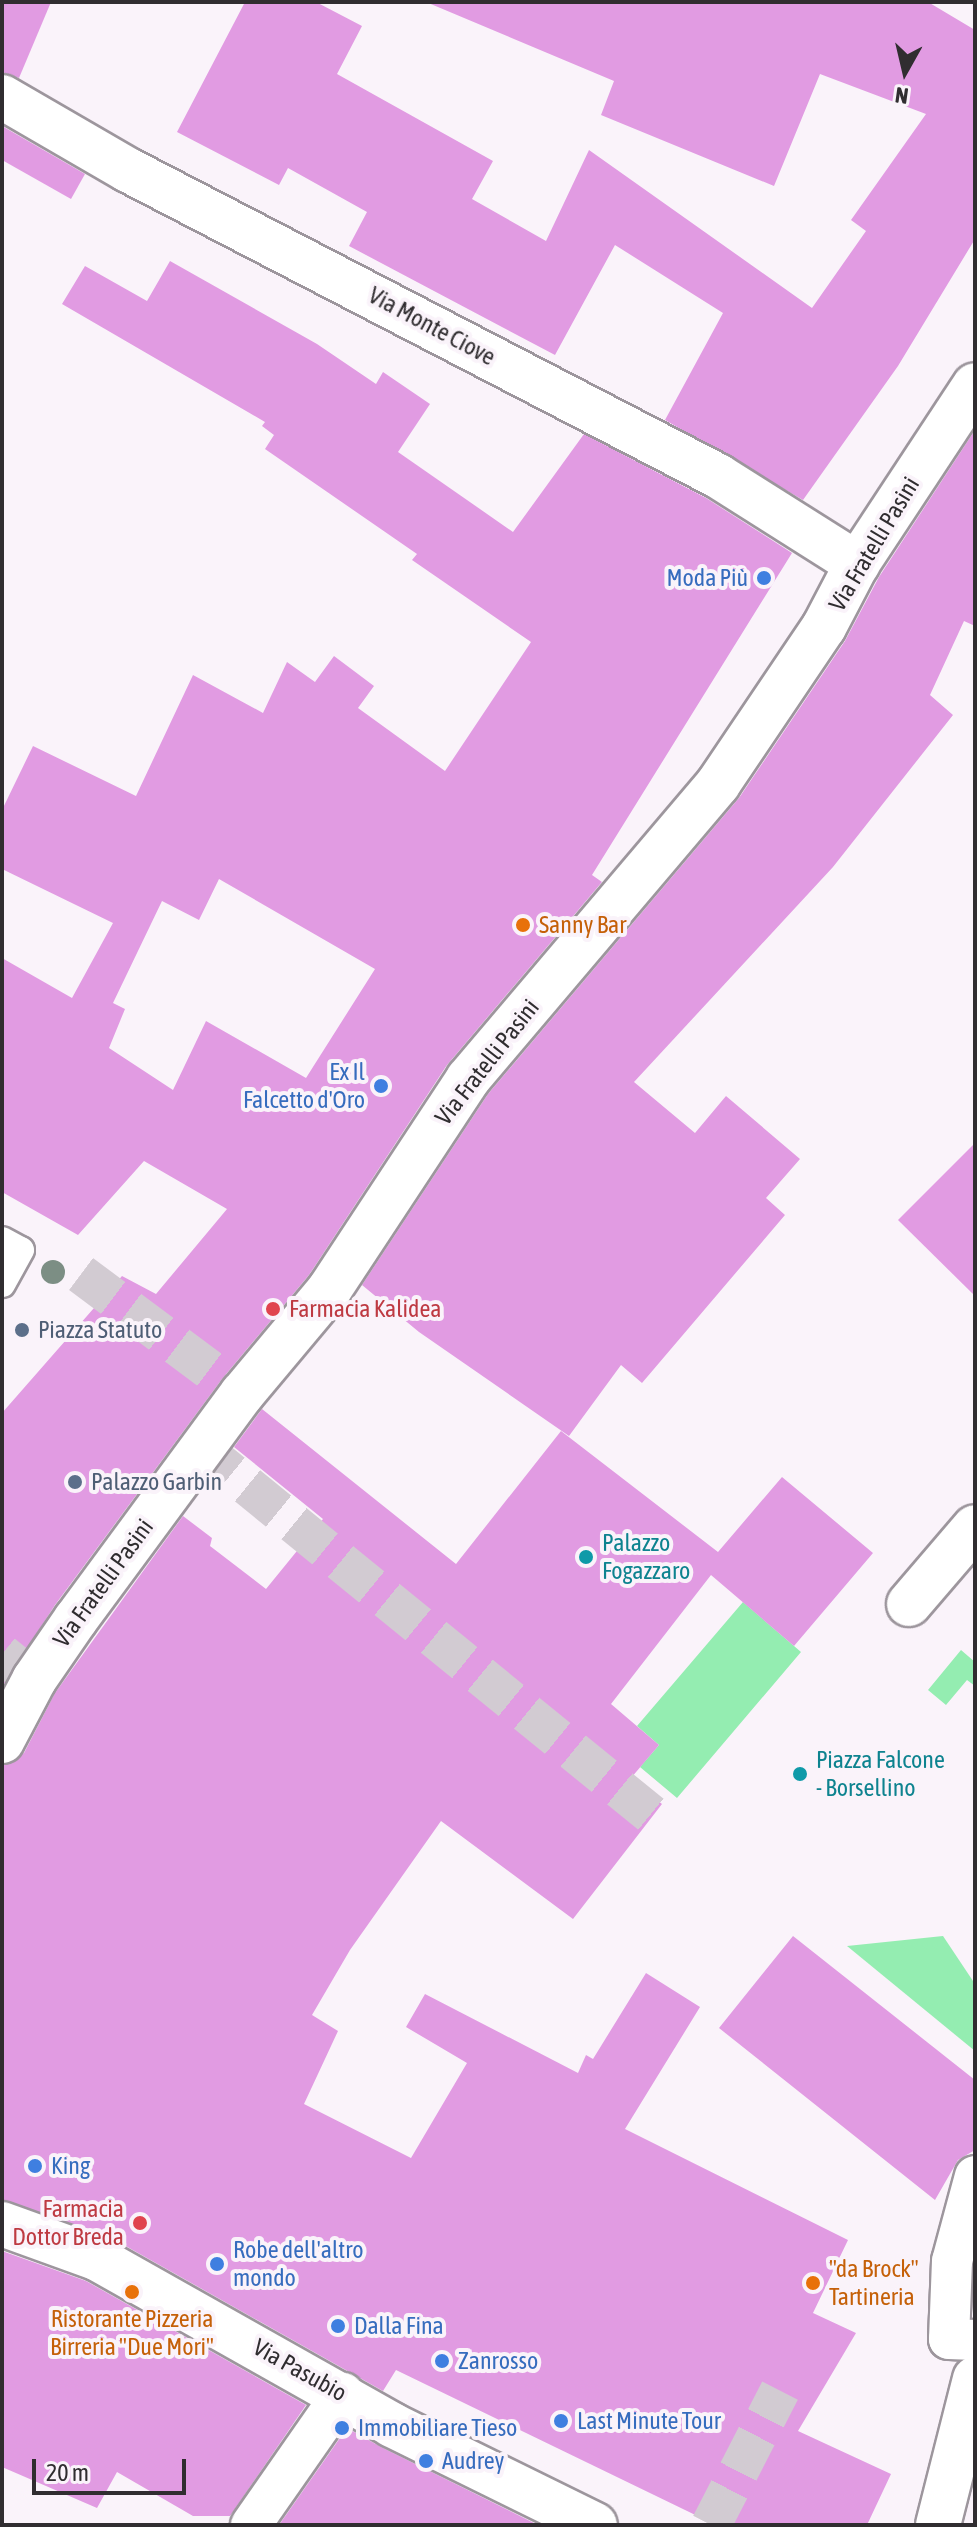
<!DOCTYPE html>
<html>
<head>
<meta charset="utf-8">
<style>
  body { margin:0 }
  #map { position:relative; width:977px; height:2527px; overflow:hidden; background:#faf3fa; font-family:"Asap Condensed",sans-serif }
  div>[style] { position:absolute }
  .green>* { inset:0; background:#94edb1 }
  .building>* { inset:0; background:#e19be2 }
  .pedestrian-tunnel>* { height:40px; margin-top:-20px; transform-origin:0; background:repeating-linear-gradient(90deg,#d2cbd2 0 40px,transparent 0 60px) }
  .roads { filter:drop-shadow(2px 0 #9d969d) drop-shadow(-2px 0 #9d969d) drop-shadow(0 2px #9d969d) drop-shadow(0 -2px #9d969d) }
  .service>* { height:26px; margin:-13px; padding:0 13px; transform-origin:13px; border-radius:13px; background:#fff }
  .pedestrian>* { height:40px; margin:-20px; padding:0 20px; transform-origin:20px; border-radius:20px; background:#fff }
  .minor>* { height:44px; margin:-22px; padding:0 22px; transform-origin:22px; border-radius:22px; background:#fff }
  .trees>* { width:24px; height:24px; margin:-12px; border-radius:50%; background:#7c8e84 }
  .dots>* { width:22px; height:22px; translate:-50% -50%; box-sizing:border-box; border:4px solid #faf3fa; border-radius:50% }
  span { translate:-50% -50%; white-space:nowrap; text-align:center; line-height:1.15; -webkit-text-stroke:8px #faf3fa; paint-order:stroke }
  .street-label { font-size:24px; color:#302d30 }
  .shop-label { font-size:24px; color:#366cbe }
  .right { translate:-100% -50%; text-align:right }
  .left { translate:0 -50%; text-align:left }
  .food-label { font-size:24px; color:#c56008 }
  .health-label { font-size:24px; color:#be3a42 }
  .service-label { font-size:24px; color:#4e5e75 }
  .culture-label { font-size:24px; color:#0d838f }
  .frame { position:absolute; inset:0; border:4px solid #302d30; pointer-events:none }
  .north { position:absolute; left:865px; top:32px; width:80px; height:80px; -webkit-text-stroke:6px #faf3fa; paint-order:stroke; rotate:188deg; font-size:22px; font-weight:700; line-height:32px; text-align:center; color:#302d30 }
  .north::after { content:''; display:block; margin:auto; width:28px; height:36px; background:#302d30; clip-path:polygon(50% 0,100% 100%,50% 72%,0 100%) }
  .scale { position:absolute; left:32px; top:2459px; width:154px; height:36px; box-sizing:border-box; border:4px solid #302d30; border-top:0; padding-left:10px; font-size:24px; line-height:28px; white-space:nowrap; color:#302d30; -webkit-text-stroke:6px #faf3fa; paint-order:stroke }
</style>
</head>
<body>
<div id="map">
  <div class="green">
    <i style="clip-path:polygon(743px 1602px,801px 1652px,677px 1798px,640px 1767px,659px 1745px,637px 1726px)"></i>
    <i style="clip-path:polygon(961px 1650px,975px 1662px,975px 1686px,967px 1680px,946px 1705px,928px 1690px)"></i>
    <i style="clip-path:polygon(943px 1936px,975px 1984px,975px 2051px,847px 1946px)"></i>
  </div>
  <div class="building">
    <i style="clip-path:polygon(2px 2px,51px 2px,19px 78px,2px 72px)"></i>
    <i style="clip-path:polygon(245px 2px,316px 2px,362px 26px,337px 74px,493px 161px,472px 199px,546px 241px,589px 150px,812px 308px,866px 231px,851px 220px,926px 114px,820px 74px,774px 186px,601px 115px,614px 81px,426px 2px,928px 2px,975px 30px,975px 239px,898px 366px,803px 500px,665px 420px,723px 313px,615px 245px,555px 355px,349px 246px,367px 212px,288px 168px,279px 185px,177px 132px)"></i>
    <i style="clip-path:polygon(2px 126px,85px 174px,71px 199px,2px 160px)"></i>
    <i style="clip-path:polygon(evenodd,170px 261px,317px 344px,376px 384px,383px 372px,430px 404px,398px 452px,513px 532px,584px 434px,706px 498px,792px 553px,592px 875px,602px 882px,447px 1065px,309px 1275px,222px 1379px,55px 1605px,2px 1687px,2px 1413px,122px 1276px,156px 1294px,227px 1209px,144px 1161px,78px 1235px,2px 1192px,2px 958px,72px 998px,113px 923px,2px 869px,2px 810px,33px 746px,136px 796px,193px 675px,263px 713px,287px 662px,315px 682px,334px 656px,374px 686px,358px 708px,445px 771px,531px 642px,412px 560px,417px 554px,265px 449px,274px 435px,262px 426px,265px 422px,62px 304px,85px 266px,147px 301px,170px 261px,219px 879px,375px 969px,306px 1078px,206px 1021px,173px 1090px,109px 1048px,125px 1009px,113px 1003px,162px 901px,199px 920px,219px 879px)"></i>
    <i style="clip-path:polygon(975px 430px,975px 626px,964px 621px,930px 695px,953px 715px,833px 867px,634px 1082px,695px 1133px,726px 1096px,800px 1159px,766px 1198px,785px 1215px,642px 1383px,621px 1365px,569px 1436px,419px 1332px,362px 1285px,488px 1094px,739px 798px,845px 641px,879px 577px)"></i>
    <i style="clip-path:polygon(975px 1143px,975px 1296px,898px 1220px)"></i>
    <i style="clip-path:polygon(262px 1409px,456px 1564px,561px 1431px,718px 1552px,782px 1477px,873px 1553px,794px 1646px,711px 1575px,611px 1704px,659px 1745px,631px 1778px,662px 1804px,573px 1919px,441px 1821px,350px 1950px,312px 2015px,338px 2031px,304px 2104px,411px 2158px,467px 2063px,406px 2027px,425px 1994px,578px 2073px,586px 2055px,593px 2059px,646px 1973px,700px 2007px,625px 2129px,848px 2240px,813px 2313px,856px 2333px,798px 2431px,891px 2474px,867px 2525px,716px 2525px,396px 2370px,383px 2391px,108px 2236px,2px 2200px,2px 1766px,24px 1753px,55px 1693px,183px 1516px,212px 1538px,210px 1546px,266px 1589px,323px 1519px,234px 1447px)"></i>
    <i style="clip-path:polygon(793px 1936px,975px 2080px,975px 2150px,958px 2160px,935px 2200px,719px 2028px)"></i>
    <i style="clip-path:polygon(2px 2251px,86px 2281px,306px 2405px,230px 2516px,193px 2516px,117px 2472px,97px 2508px,2px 2467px)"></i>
    <i style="clip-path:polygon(347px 2428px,381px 2447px,538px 2525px,279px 2525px)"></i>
  </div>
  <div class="pedestrian-tunnel">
    <i style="left:81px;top:1274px;width:201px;rotate:36.7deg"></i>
    <i style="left:201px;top:1448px;width:583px;rotate:39.15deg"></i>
    <i style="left:2px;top:1654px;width:41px;rotate:39.1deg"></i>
    <i style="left:711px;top:2525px;width:151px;rotate:-62.8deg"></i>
  </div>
  <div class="roads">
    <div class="service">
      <i style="left:2px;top:1240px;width:21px;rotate:28deg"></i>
      <i style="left:21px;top:1250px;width:39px;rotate:119deg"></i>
    </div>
    <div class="pedestrian">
      <i style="left:975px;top:2176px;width:88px;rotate:105.1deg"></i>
      <i style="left:952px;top:2261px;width:78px;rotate:92.2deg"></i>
      <i style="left:949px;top:2339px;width:26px;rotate:2deg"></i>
      <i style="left:251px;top:2525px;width:161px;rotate:-55.1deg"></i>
    </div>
    <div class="minor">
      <i style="left:2px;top:97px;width:146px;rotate:30.1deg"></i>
      <i style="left:128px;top:170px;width:665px;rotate:27.41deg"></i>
      <i style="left:718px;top:476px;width:165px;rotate:32.3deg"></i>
      <i style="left:909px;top:1604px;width:101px;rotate:-49.4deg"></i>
      <i style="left:2px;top:1741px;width:69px;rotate:-62.3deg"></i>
      <i style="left:34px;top:1680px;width:74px;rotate:-55.5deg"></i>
      <i style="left:76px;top:1619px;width:280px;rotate:-53.6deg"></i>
      <i style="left:242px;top:1394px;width:136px;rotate:-50.1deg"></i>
      <i style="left:329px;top:1290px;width:253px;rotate:-56.6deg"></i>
      <i style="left:468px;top:1079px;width:387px;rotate:-49.7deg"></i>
      <i style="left:718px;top:784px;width:189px;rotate:-56deg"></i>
      <i style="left:824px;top:627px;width:71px;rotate:-62.4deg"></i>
      <i style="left:857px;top:564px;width:214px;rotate:-56.6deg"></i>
      <i style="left:2px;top:2224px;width:100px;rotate:19.9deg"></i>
      <i style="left:96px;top:2258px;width:340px;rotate:29.4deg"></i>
      <i style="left:392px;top:2425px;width:226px;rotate:26.2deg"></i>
      <i style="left:938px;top:2525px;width:151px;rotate:-75.8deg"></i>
    </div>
  </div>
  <div class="trees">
    <i style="left:53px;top:1272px"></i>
  </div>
  <div class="dots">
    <i style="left:764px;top:578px;background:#3f7fe0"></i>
    <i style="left:523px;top:925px;background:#e8710a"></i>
    <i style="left:381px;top:1086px;background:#3f7fe0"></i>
    <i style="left:273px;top:1309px;background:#e0444e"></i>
    <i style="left:22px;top:1330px;background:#5c6f8a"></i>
    <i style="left:75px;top:1482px;background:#5c6f8a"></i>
    <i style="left:586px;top:1557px;background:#0f9aa8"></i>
    <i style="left:800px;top:1774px;background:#0f9aa8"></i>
    <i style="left:35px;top:2166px;background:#3f7fe0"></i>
    <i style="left:140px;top:2223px;background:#e0444e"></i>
    <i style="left:217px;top:2264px;background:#3f7fe0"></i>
    <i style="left:813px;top:2283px;background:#e8710a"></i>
    <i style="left:132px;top:2292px;background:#e8710a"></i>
    <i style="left:338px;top:2326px;background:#3f7fe0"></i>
    <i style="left:442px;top:2361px;background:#3f7fe0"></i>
    <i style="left:561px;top:2421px;background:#3f7fe0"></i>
    <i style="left:342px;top:2428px;background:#3f7fe0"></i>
    <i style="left:426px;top:2461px;background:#3f7fe0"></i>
  </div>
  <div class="street-label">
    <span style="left:432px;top:326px;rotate:28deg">Via Monte Ciove</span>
    <span style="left:874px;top:544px;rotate:-59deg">Via Fratelli Pasini</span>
    <span style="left:487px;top:1062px;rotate:-52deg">Via Fratelli Pasini</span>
    <span style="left:103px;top:1583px;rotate:-54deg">Via Fratelli Pasini</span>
    <span style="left:300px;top:2370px;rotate:29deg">Via Pasubio</span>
  </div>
  <div class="shop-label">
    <span class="right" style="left:748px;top:578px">Moda Più</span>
    <span class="right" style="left:365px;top:1086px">Ex Il<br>Falcetto d'Oro</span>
    <span class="left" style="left:51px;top:2166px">King</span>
    <span class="left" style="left:233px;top:2264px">Robe dell'altro<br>mondo</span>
    <span class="left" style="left:354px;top:2326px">Dalla Fina</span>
    <span class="left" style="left:458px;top:2361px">Zanrosso</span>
    <span class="left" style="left:577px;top:2421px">Last Minute Tour</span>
    <span class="left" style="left:358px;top:2428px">Immobiliare Tieso</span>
    <span class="left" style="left:442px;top:2461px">Audrey</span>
  </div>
  <div class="food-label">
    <span class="left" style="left:539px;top:925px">Sanny Bar</span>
    <span class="left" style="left:829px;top:2283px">"da Brock"<br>Tartineria</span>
    <span style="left:132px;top:2333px">Ristorante Pizzeria<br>Birreria "Due Mori"</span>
  </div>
  <div class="health-label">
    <span class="left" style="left:289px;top:1309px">Farmacia Kalidea</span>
    <span class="right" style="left:124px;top:2223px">Farmacia<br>Dottor Breda</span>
  </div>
  <div class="service-label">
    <span class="left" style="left:38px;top:1330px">Piazza Statuto</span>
    <span class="left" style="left:91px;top:1482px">Palazzo Garbin</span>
  </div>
  <div class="culture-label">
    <span class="left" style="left:602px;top:1557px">Palazzo<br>Fogazzaro</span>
    <span class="left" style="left:816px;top:1774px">Piazza Falcone<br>- Borsellino</span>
  </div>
  <div class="frame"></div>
  <div class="north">N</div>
  <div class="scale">20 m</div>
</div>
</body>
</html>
